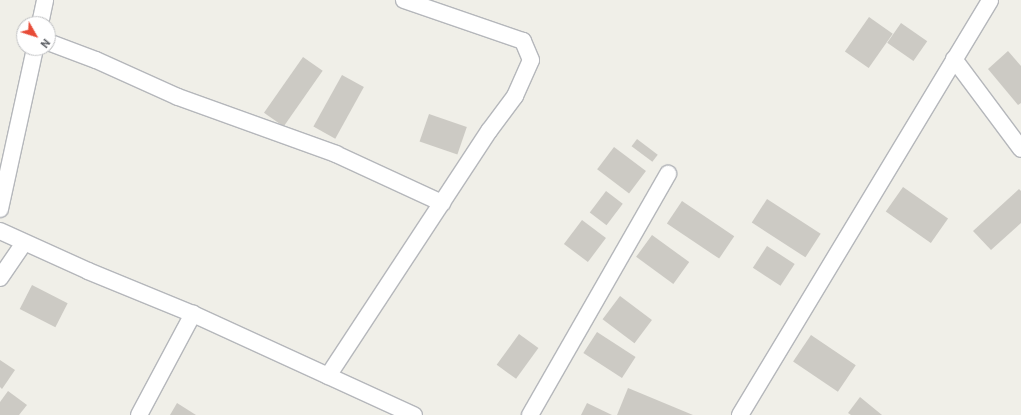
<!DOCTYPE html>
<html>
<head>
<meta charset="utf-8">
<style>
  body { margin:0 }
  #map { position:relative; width:1021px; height:415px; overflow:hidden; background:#f0efe8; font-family:Roboto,sans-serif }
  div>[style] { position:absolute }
  .building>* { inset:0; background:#cccac4; transform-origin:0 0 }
  .roads { filter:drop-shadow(1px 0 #b5b7bb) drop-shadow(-1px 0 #b5b7bb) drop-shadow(0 1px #b5b7bb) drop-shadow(0 -1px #b5b7bb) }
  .street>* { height:16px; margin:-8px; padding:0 8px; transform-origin:8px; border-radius:8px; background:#fff }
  span { translate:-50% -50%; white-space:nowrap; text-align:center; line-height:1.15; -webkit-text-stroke:3px #fff; paint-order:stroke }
  .north { position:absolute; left:16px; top:16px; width:40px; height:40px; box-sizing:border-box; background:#fff; border:1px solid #bfc0c2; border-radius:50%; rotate:129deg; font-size:11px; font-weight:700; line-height:16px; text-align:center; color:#5f6267 }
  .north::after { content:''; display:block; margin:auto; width:14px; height:18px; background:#e74b37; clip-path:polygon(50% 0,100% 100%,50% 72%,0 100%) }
</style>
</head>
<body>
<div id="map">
  <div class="building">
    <i style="left:869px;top:17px;width:29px;height:42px;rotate:35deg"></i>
    <i style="left:901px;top:23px;width:32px;height:24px;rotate:35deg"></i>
    <i style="clip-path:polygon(1008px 51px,1021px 66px,1021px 103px,1018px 105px,988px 69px)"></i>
    <i style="left:303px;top:57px;width:24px;height:68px;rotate:35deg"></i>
    <i style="left:342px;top:75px;width:25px;height:59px;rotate:29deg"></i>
    <i style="left:429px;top:114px;width:40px;height:29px;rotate:19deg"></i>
    <i style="left:637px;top:139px;width:26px;height:9px;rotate:37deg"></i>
    <i style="left:614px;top:147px;width:40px;height:28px;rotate:37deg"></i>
    <i style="left:903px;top:187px;width:55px;height:30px;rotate:35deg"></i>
    <i style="clip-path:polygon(1019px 189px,1021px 191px,1021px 223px,991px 250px,973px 231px)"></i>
    <i style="left:606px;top:191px;width:21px;height:27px;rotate:37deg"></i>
    <i style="left:767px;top:199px;width:64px;height:28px;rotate:33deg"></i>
    <i style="left:682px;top:201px;width:63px;height:27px;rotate:34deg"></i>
    <i style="left:582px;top:220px;width:30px;height:30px;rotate:37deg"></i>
    <i style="left:652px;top:235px;width:46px;height:27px;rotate:36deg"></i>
    <i style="left:767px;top:246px;width:33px;height:26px;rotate:33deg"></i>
    <i style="left:32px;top:285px;width:40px;height:27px;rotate:27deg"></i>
    <i style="left:620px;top:296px;width:40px;height:29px;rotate:37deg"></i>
    <i style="left:597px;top:332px;width:46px;height:25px;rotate:33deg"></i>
    <i style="left:519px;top:334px;width:24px;height:38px;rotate:36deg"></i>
    <i style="left:811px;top:335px;width:54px;height:32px;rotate:34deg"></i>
    <i style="clip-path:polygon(0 360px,15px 370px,2px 389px,0 387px)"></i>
    <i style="clip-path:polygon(628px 388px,693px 415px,617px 415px)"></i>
    <i style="clip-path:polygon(8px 391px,27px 405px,19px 415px,0 415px,0 402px)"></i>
    <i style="clip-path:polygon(860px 397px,882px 415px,851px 415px,848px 413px)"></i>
    <i style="clip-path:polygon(177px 403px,196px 415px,170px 415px)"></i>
    <i style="clip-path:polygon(587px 403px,612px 415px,581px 415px)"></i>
  </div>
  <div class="roads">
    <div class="street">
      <i style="left:40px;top:24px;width:25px;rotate:-78deg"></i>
      <i style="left:48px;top:42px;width:51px;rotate:20.6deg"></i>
      <i style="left:96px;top:60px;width:90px;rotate:24.3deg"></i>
      <i style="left:178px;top:97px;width:168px;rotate:19.8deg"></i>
      <i style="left:336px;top:154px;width:117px;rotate:24.8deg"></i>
      <i style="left:954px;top:59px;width:112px;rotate:53.3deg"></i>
      <i style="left:0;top:209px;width:165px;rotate:-77.7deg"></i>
      <i style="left:0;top:231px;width:97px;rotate:24.4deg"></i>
      <i style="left:88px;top:271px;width:113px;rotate:22.3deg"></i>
      <i style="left:193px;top:314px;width:243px;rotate:24.6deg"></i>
      <i style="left:0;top:278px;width:42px;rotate:-55.6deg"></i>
      <i style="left:328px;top:376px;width:293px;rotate:-56.7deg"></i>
      <i style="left:489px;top:131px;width:44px;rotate:-53.4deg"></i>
      <i style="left:515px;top:96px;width:39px;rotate:-66deg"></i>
      <i style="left:531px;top:60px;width:21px;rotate:-113deg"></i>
      <i style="left:523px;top:41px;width:126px;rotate:-161deg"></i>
      <i style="left:139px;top:415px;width:115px;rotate:-61.9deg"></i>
      <i style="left:530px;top:415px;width:278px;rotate:-60.2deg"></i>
      <i style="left:740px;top:415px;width:484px;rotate:-58.9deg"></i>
    </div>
  </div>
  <div class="north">N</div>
</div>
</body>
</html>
